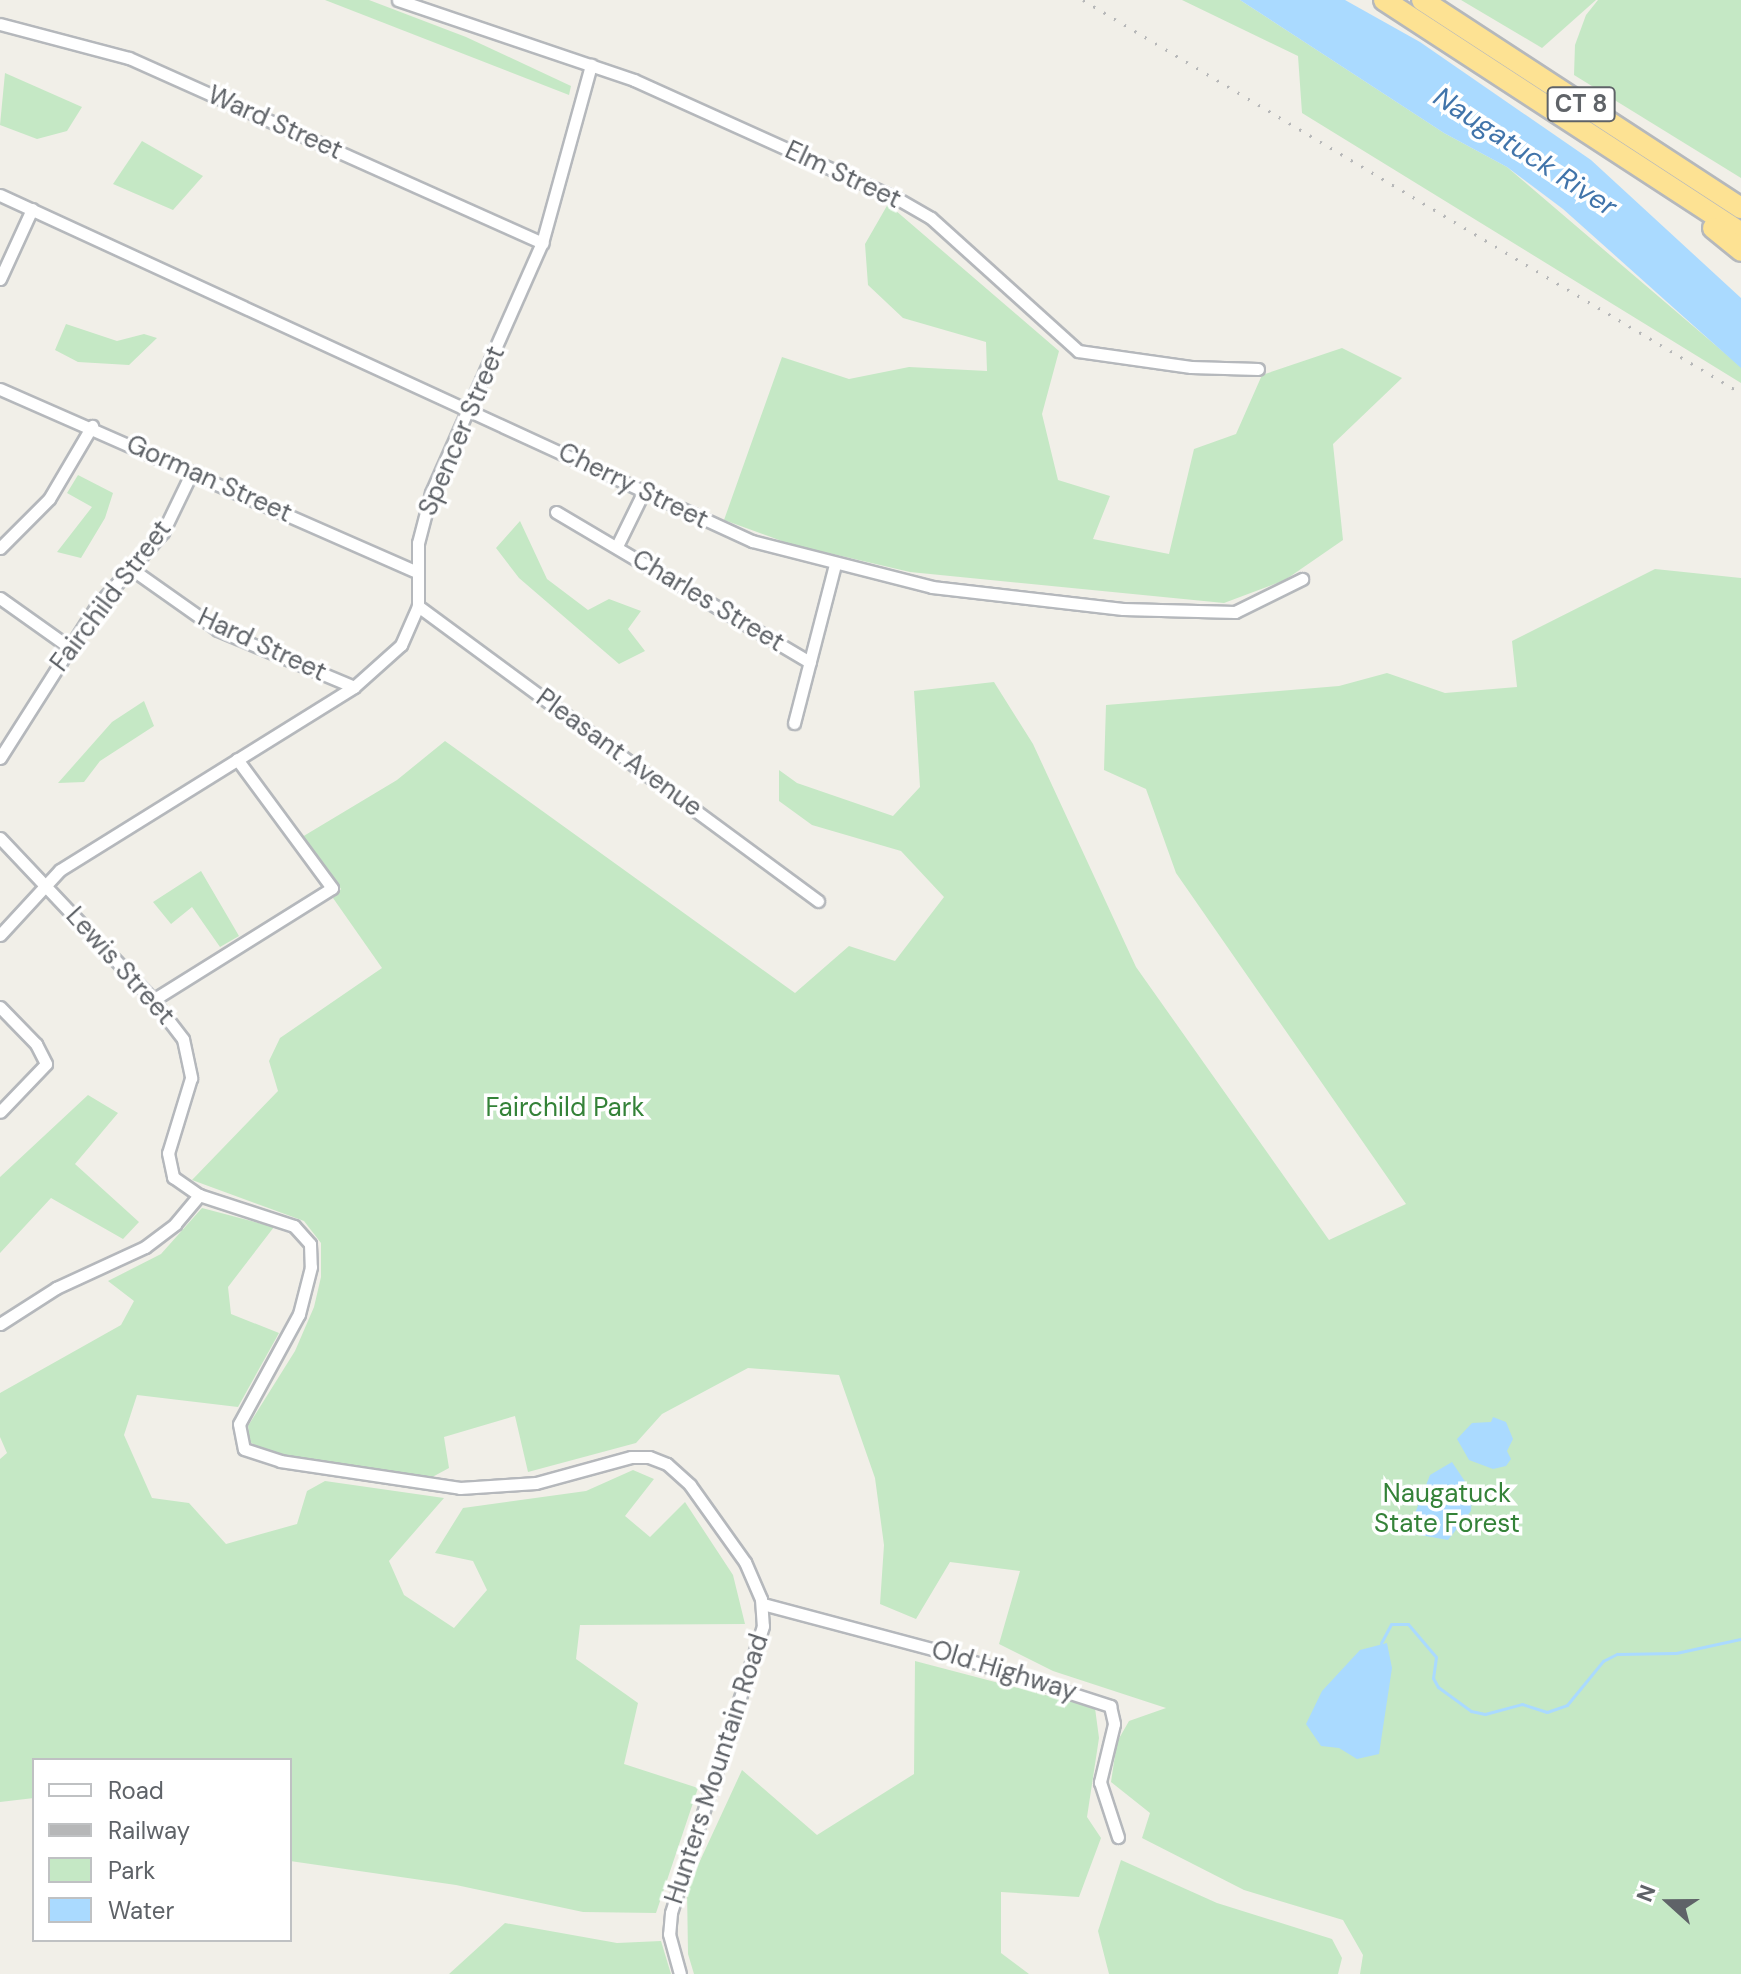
<!DOCTYPE html>
<html>
<head>
<meta charset="utf-8">
<style>
  body { margin:0 }
  #map { position:relative; width:1741px; height:1974px; overflow:hidden; background:#f1efe8; font-family:"DM Sans",sans-serif }
  div>[style] { position:absolute }
  .green>* { inset:0; background:#c5e8c5 }
  .water>* { inset:0; background:#aadaff }
  .stream>* { height:3px; margin:-1.5px; padding:0 1.5px; transform-origin:1.5px; border-radius:1.5px; background:#aadaff }
  .roads { filter:drop-shadow(2px 0 #b5b8bc) drop-shadow(-2px 0 #b5b8bc) drop-shadow(0 2px #b5b8bc) drop-shadow(0 -2px #b5b8bc) }
  .street>* { height:11px; margin:-5.5px; padding:0 5.5px; transform-origin:5.5px; border-radius:5.5px; background:#fff }
  .highway>* { height:20px; margin:-10px; padding:0 10px; transform-origin:10px; border-radius:10px; background:#fde293 }
  .rail>* { height:3px; margin-top:-1.5px; transform-origin:0; background:repeating-linear-gradient(90deg,#b6b7b8 0 2px,transparent 0 12px) }
  span { translate:-50% -50%; white-space:nowrap; text-align:center; line-height:1.15; -webkit-text-stroke:7px #fff; paint-order:stroke }
  .shield-label span { padding:2px 6px; background:#fff; border:2px solid; border-radius:6px; -webkit-text-stroke-width:0 }
  .shield-label { font-size:24px; color:#5f6368; font-weight:700 }
  .street-label { font-size:26px; color:#5f6368 }
  .park-label { font-size:26px; color:#348238 }
  .water-label { font-size:28px; color:#4174aa; font-style:italic }
  .legend { position:absolute; left:32px; top:1758px; width:260px; height:184px; box-sizing:border-box; background:#fff; border:2px solid #bfc1c3; margin:0; padding:10px 14px; list-style:none; font-size:24px; color:#5f6368 }
  .legend li { display:flex; align-items:center; gap:16px; height:40px }
  .legend b { width:40px; border:2px solid #bfc1c3 }
  .north { position:absolute; left:1629px; top:1862px; width:80px; height:80px; -webkit-text-stroke:6px #fff; paint-order:stroke; rotate:291deg; font-size:22px; font-weight:700; line-height:32px; text-align:center; color:#5f6368 }
  .north::after { content:''; display:block; margin:auto; width:28px; height:36px; background:#5f6368; clip-path:polygon(50% 0,100% 100%,50% 72%,0 100%) }
</style>
</head>
<body>
<div id="map">
  <div class="green">
    <i style="clip-path:polygon(325px 0,369px 0,466px 37px,571px 86px,569px 95px)"></i>
    <i style="clip-path:polygon(1182px 0,1240px 0,1444px 133px,1507px 167px,1741px 367px,1741px 383px,1302px 113px,1298px 56px)"></i>
    <i style="clip-path:polygon(1461px 0,1596px 0,1542px 48px)"></i>
    <i style="clip-path:polygon(1598px 0,1741px 0,1741px 178px,1574px 75px,1575px 45px,1586px 15px)"></i>
    <i style="clip-path:polygon(5px 73px,82px 107px,67px 131px,37px 139px,0 125px)"></i>
    <i style="clip-path:polygon(142px 141px,203px 176px,173px 210px,113px 184px)"></i>
    <i style="clip-path:polygon(888px 204px,1059px 351px,1042px 414px,1058px 480px,1110px 496px,1093px 539px,1169px 554px,1194px 449px,1236px 434px,1262px 375px,1342px 348px,1402px 378px,1333px 444px,1343px 540px,1285px 580px,1224px 603px,910px 572px,790px 544px,724px 520px,782px 357px,849px 379px,909px 367px,987px 371px,986px 342px,903px 318px,868px 285px,865px 244px)"></i>
    <i style="clip-path:polygon(66px 324px,117px 341px,144px 334px,157px 338px,129px 365px,78px 362px,55px 350px)"></i>
    <i style="clip-path:polygon(78px 475px,113px 493px,105px 518px,81px 558px,57px 552px,92px 507px,67px 493px)"></i>
    <i style="clip-path:polygon(520px 521px,547px 579px,588px 610px,609px 599px,641px 611px,628px 629px,645px 651px,619px 664px,519px 578px,496px 548px)"></i>
    <i style="clip-path:polygon(1655px 569px,1741px 578px,1741px 1974px,1360px 1974px,1363px 1955px,1343px 1920px,1244px 1890px,1142px 1838px,1150px 1813px,1111px 1782px,1117px 1742px,1129px 1721px,1166px 1708px,1053px 1671px,999px 1644px,1020px 1571px,950px 1562px,916px 1619px,880px 1604px,884px 1545px,875px 1478px,839px 1375px,748px 1368px,662px 1414px,636px 1443px,528px 1472px,515px 1416px,444px 1437px,449px 1468px,425px 1481px,266px 1452px,250px 1442px,248px 1426px,295px 1351px,314px 1307px,321px 1277px,321px 1243px,304px 1221px,192px 1180px,278px 1091px,269px 1061px,280px 1038px,382px 968px,333px 898px,341px 889px,302px 837px,397px 780px,445px 741px,795px 993px,849px 946px,895px 961px,944px 897px,901px 851px,812px 825px,779px 801px,779px 770px,797px 783px,893px 816px,920px 787px,914px 691px,994px 682px,1033px 744px,1136px 967px,1329px 1240px,1406px 1204px,1176px 873px,1146px 789px,1104px 770px,1106px 705px,1339px 686px,1387px 673px,1445px 693px,1517px 687px,1512px 641px)"></i>
    <i style="clip-path:polygon(144px 701px,154px 726px,100px 761px,84px 782px,58px 783px,112px 722px)"></i>
    <i style="clip-path:polygon(201px 871px,239px 936px,220px 947px,192px 907px,171px 924px,153px 902px)"></i>
    <i style="clip-path:polygon(88px 1095px,118px 1113px,75px 1164px,139px 1222px,123px 1239px,51px 1198px,0 1253px,0 1177px)"></i>
    <i style="clip-path:polygon(202px 1208px,274px 1227px,228px 1287px,231px 1314px,279px 1333px,238px 1407px,137px 1395px,124px 1435px,152px 1498px,189px 1503px,226px 1544px,297px 1524px,307px 1491px,325px 1481px,444px 1498px,389px 1561px,404px 1595px,454px 1628px,487px 1590px,473px 1561px,435px 1553px,463px 1508px,586px 1491px,633px 1470px,654px 1479px,625px 1516px,650px 1537px,685px 1502px,733px 1575px,745px 1624px,580px 1625px,576px 1659px,638px 1703px,624px 1764px,698px 1788px,656px 1913px,583px 1912px,456px 1885px,290px 1861px,290px 1760px,34px 1760px,34px 1798px,0 1802px,0 1459px,7px 1453px,0 1437px,0 1393px,121px 1325px,134px 1301px,108px 1281px,161px 1254px)"></i>
    <i style="clip-path:polygon(915px 1661px,1095px 1708px,1099px 1738px,1087px 1817px,1101px 1838px,1079px 1897px,1001px 1892px,1001px 1953px,1029px 1974px,694px 1974px,688px 1954px,687px 1889px,742px 1770px,817px 1835px,914px 1774px)"></i>
    <i style="clip-path:polygon(1121px 1860px,1217px 1903px,1332px 1939px,1342px 1958px,1338px 1974px,1109px 1974px,1098px 1931px)"></i>
    <i style="clip-path:polygon(505px 1923px,617px 1943px,661px 1941px,671px 1974px,449px 1974px)"></i>
  </div>
  <div class="water">
    <i style="clip-path:polygon(1240px 0,1345px 0,1420px 42px,1591px 160px,1741px 298px,1741px 368px,1563px 209px,1507px 167px,1444px 133px)"></i>
    <i style="clip-path:polygon(1493px 1417px,1506px 1422px,1513px 1439px,1507px 1451px,1511px 1459px,1506px 1466px,1493px 1469px,1469px 1460px,1457px 1439px,1472px 1423px,1491px 1422px)"></i>
    <i style="clip-path:polygon(1452px 1462px,1472px 1492px,1471px 1511px,1448px 1540px,1414px 1534px,1412px 1521px,1430px 1475px)"></i>
    <i style="clip-path:polygon(1387px 1643px,1392px 1668px,1379px 1754px,1357px 1759px,1339px 1748px,1321px 1746px,1306px 1724px,1322px 1691px,1360px 1650px)"></i>
  </div>
  <div class="stream">
    <i style="left:1381px;top:1643px;width:21px;rotate:-62deg"></i>
    <i style="left:1391px;top:1624px;width:17px"></i>
    <i style="left:1408px;top:1624px;width:43px;rotate:49.7deg"></i>
    <i style="left:1436px;top:1657px;width:21px;rotate:98deg"></i>
    <i style="left:1433px;top:1678px;width:10px;rotate:61deg"></i>
    <i style="left:1438px;top:1687px;width:41px;rotate:36deg"></i>
    <i style="left:1471px;top:1711px;width:14px;rotate:12deg"></i>
    <i style="left:1485px;top:1714px;width:38px;rotate:-15deg"></i>
    <i style="left:1522px;top:1704px;width:26px;rotate:18deg"></i>
    <i style="left:1547px;top:1712px;width:21px;rotate:-19deg"></i>
    <i style="left:1567px;top:1705px;width:57px;rotate:-50.7deg"></i>
    <i style="left:1603px;top:1661px;width:16px;rotate:-27deg"></i>
    <i style="left:1617px;top:1654px;width:59px;rotate:-1deg"></i>
    <i style="left:1676px;top:1653px;width:66px;rotate:-12.2deg"></i>
  </div>
  <div class="roads">
    <div class="street">
      <i style="left:398px;top:0;width:249px;rotate:18.7deg"></i>
      <i style="left:634px;top:80px;width:290px;rotate:24.3deg"></i>
      <i style="left:898px;top:199px;width:38px;rotate:30deg"></i>
      <i style="left:931px;top:218px;width:198px;rotate:42.1deg"></i>
      <i style="left:1078px;top:351px;width:114px;rotate:8.1deg"></i>
      <i style="left:1191px;top:367px;width:67px;rotate:1.7deg"></i>
      <i style="left:0;top:24px;width:133px;rotate:14.8deg"></i>
      <i style="left:129px;top:58px;width:453px;rotate:24.1deg"></i>
      <i style="left:0;top:195px;width:828px;rotate:24.71deg"></i>
      <i style="left:752px;top:541px;width:186px;rotate:14.3deg"></i>
      <i style="left:932px;top:587px;width:192px;rotate:6.6deg"></i>
      <i style="left:1123px;top:609px;width:112px;rotate:1.5deg"></i>
      <i style="left:1235px;top:612px;width:75px;rotate:-26.2deg"></i>
      <i style="left:0;top:279px;width:77px;rotate:-65.4deg"></i>
      <i style="left:0;top:389px;width:455px;rotate:23.7deg"></i>
      <i style="left:556px;top:512px;width:295px;rotate:30.6deg"></i>
      <i style="left:617px;top:546px;width:59px;rotate:-63.9deg"></i>
      <i style="left:0;top:548px;width:69px;rotate:-45deg"></i>
      <i style="left:49px;top:499px;width:85px;rotate:-59.5deg"></i>
      <i style="left:133px;top:570px;width:104px;rotate:35.2deg"></i>
      <i style="left:218px;top:630px;width:147px;rotate:22.7deg"></i>
      <i style="left:0;top:598px;width:85px;rotate:35.4deg"></i>
      <i style="left:418px;top:606px;width:497px;rotate:36.4deg"></i>
      <i style="left:794px;top:723px;width:164px;rotate:-75.5deg"></i>
      <i style="left:0;top:758px;width:179px;rotate:-57.6deg"></i>
      <i style="left:96px;top:607px;width:101px;rotate:-48.2deg"></i>
      <i style="left:163px;top:532px;width:67px;rotate:-64.2deg"></i>
      <i style="left:0;top:838px;width:223px;rotate:46.6deg"></i>
      <i style="left:153px;top:1000px;width:49px;rotate:52.4deg"></i>
      <i style="left:183px;top:1039px;width:40px;rotate:78deg"></i>
      <i style="left:191px;top:1078px;width:78px;rotate:107deg"></i>
      <i style="left:168px;top:1153px;width:25px;rotate:78deg"></i>
      <i style="left:173px;top:1177px;width:32px;rotate:35deg"></i>
      <i style="left:199px;top:1195px;width:100px;rotate:18.1deg"></i>
      <i style="left:294px;top:1226px;width:24px;rotate:48deg"></i>
      <i style="left:310px;top:1244px;width:23px;rotate:88deg"></i>
      <i style="left:311px;top:1267px;width:49px;rotate:104.3deg"></i>
      <i style="left:299px;top:1314px;width:125px;rotate:118.6deg"></i>
      <i style="left:239px;top:1424px;width:25px;rotate:79deg"></i>
      <i style="left:244px;top:1449px;width:38px;rotate:18deg"></i>
      <i style="left:280px;top:1461px;width:182px;rotate:8.5deg"></i>
      <i style="left:460px;top:1488px;width:76px;rotate:-3.8deg"></i>
      <i style="left:536px;top:1483px;width:98px;rotate:-15.3deg"></i>
      <i style="left:631px;top:1457px;width:18px"></i>
      <i style="left:649px;top:1457px;width:19px;rotate:21deg"></i>
      <i style="left:667px;top:1464px;width:31px;rotate:42deg"></i>
      <i style="left:690px;top:1485px;width:95px;rotate:54.5deg"></i>
      <i style="left:745px;top:1562px;width:40px;rotate:66.6deg"></i>
      <i style="left:761px;top:1599px;width:27px;rotate:86deg"></i>
      <i style="left:763px;top:1626px;width:301px;rotate:107.8deg"></i>
      <i style="left:671px;top:1913px;width:21px;rotate:95deg"></i>
      <i style="left:669px;top:1934px;width:41px;rotate:74.6deg"></i>
      <i style="left:0;top:935px;width:88px;rotate:-47.3deg"></i>
      <i style="left:60px;top:870px;width:346px;rotate:-31.9deg"></i>
      <i style="left:354px;top:687px;width:63px;rotate:-41.8deg"></i>
      <i style="left:401px;top:645px;width:43px;rotate:-66.4deg"></i>
      <i style="left:418px;top:606px;width:63px;rotate:-90deg"></i>
      <i style="left:418px;top:543px;width:52px;rotate:-75.4deg"></i>
      <i style="left:431px;top:493px;width:274px;rotate:-66.1deg"></i>
      <i style="left:542px;top:243px;width:185px;rotate:-74.6deg"></i>
      <i style="left:153px;top:1000px;width:211px;rotate:-32deg"></i>
      <i style="left:332px;top:888px;width:160px;rotate:-126.4deg"></i>
      <i style="left:0;top:1007px;width:52px;rotate:45.8deg"></i>
      <i style="left:36px;top:1044px;width:22px;rotate:63deg"></i>
      <i style="left:46px;top:1064px;width:66px;rotate:133.8deg"></i>
      <i style="left:0;top:1324px;width:67px;rotate:-32.7deg"></i>
      <i style="left:56px;top:1288px;width:98px;rotate:-24.7deg"></i>
      <i style="left:145px;top:1247px;width:38px;rotate:-37deg"></i>
      <i style="left:175px;top:1224px;width:38px;rotate:-50deg"></i>
      <i style="left:763px;top:1604px;width:186px;rotate:14.9deg"></i>
      <i style="left:943px;top:1652px;width:176px;rotate:17.9deg"></i>
      <i style="left:1110px;top:1706px;width:18px;rotate:77deg"></i>
      <i style="left:1114px;top:1724px;width:60px;rotate:103.6deg"></i>
      <i style="left:1100px;top:1782px;width:58px;rotate:71.9deg"></i>
    </div>
    <div class="highway">
      <i style="left:1384px;top:0;width:426px;rotate:33.1deg"></i>
      <i style="left:1422px;top:0;width:381px;rotate:33.1deg"></i>
      <i style="left:1713px;top:228px;width:36px;rotate:39deg"></i>
    </div>
  </div>
  <div class="rail">
    <i style="left:1083px;top:0;width:766px;rotate:30.85deg"></i>
  </div>
  <div class="shield-label">
    <span style="left:1581px;top:104px">CT 8</span>
  </div>
  <div class="street-label">
    <span style="left:275px;top:123px;rotate:24deg">Ward Street</span>
    <span style="left:843px;top:175px;rotate:25deg">Elm Street</span>
    <span style="left:462px;top:431px;rotate:-67deg">Spencer Street</span>
    <span style="left:209px;top:479px;rotate:24deg">Gorman Street</span>
    <span style="left:633px;top:486px;rotate:26deg">Cherry Street</span>
    <span style="left:111px;top:596px;rotate:-53deg">Fairchild Street</span>
    <span style="left:708px;top:601px;rotate:31deg">Charles Street</span>
    <span style="left:262px;top:645px;rotate:25deg">Hard Street</span>
    <span style="left:619px;top:753px;rotate:36deg">Pleasant Avenue</span>
    <span style="left:120px;top:966px;rotate:48deg">Lewis Street</span>
    <span style="left:1004px;top:1671px;rotate:17deg">Old Highway</span>
    <span style="left:717px;top:1769px;rotate:-72deg">Hunters Mountain Road</span>
  </div>
  <div class="park-label">
    <span style="left:565px;top:1108px">Fairchild Park</span>
    <span style="left:1447px;top:1509px">Naugatuck<br>State Forest</span>
  </div>
  <div class="water-label">
    <span style="left:1525px;top:152px;rotate:33deg">Naugatuck River</span>
  </div>
  <ul class="legend">
  <li><b style="height:10px;background:#fff"></b>Road</li>
  <li><b style="height:10px;background:#b6b7b8"></b>Railway</li>
  <li><b style="height:22px;background:#c5e8c5"></b>Park</li>
  <li><b style="height:22px;background:#aadaff"></b>Water</li>
  </ul>
  <div class="north">N</div>
</div>
</body>
</html>
